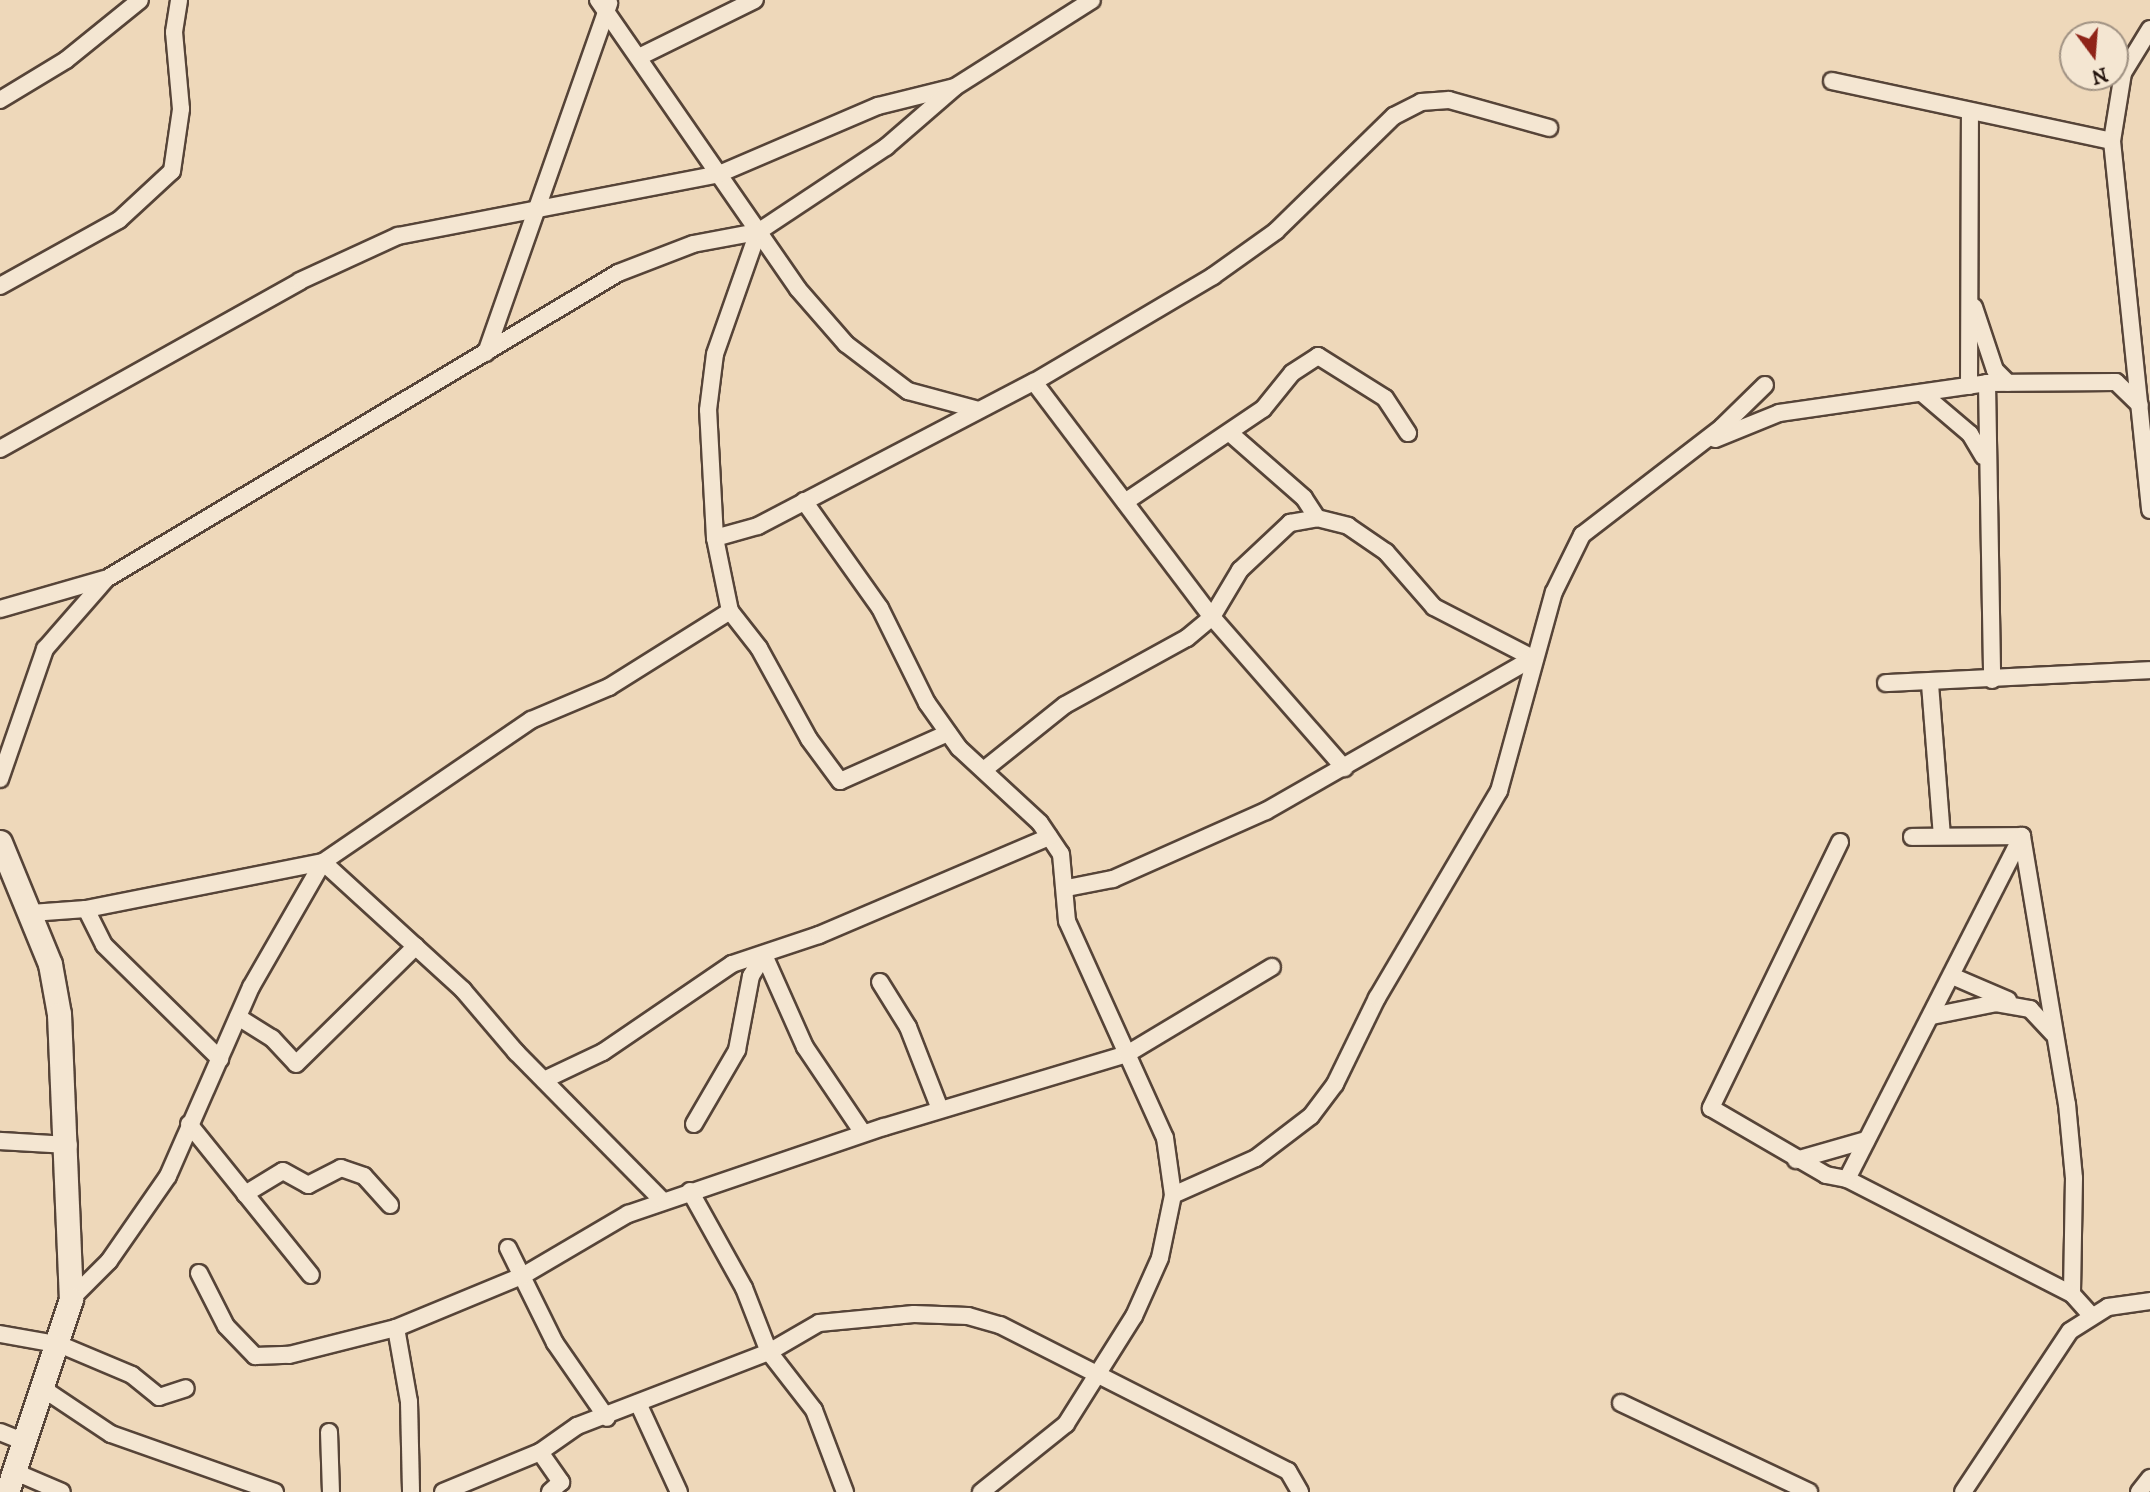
<!DOCTYPE html>
<html>
<head>
<meta charset="utf-8">
<style>
  body { margin:0 }
  #map { position:relative; width:2150px; height:1492px; overflow:hidden; background:#eed8ba; font-family:"IM FELL DW Pica",serif }
  div>[style] { position:absolute }
  .roads { filter:drop-shadow(2px 0 #564438) drop-shadow(-2px 0 #564438) drop-shadow(0 2px #564438) drop-shadow(0 -2px #564438) }
  .street>* { height:16px; margin:-8px; padding:0 8px; transform-origin:8px; border-radius:8px; background:#f4e6d2 }
  .secondary>* { height:23px; margin:-11.5px; padding:0 11.5px; transform-origin:11.5px; border-radius:11.5px; background:#f4e6d2 }
  span { translate:-50% -50%; white-space:nowrap; text-align:center; line-height:1.15; -webkit-text-stroke:6px #f4e6d2; paint-order:stroke }
  .north { position:absolute; left:2059px; top:21px; width:70px; height:70px; box-sizing:border-box; background:#f4e6d2; border:2px solid #a09283; border-radius:50%; rotate:164deg; font-size:19px; font-weight:700; line-height:28px; text-align:center; color:#23130d }
  .north::after { content:''; display:block; margin:auto; width:24px; height:32px; background:#8f2418; clip-path:polygon(50% 0,100% 100%,50% 72%,0 100%) }
</style>
</head>
<body>
<div id="map">
  <div class="roads">
    <div class="street">
      <i style="left:598px;top:0;width:351px;rotate:55.3deg"></i>
      <i style="left:798px;top:289px;width:73px;rotate:48.9deg"></i>
      <i style="left:846px;top:344px;width:78px;rotate:37.2deg"></i>
      <i style="left:908px;top:391px;width:73px;rotate:15deg"></i>
      <i style="left:2150px;top:29px;width:52px;rotate:121.5deg"></i>
      <i style="left:2123px;top:73px;width:69px;rotate:99.2deg"></i>
      <i style="left:2112px;top:141px;width:371px;rotate:84.1deg"></i>
      <i style="left:639px;top:57px;width:129px;rotate:-26.2deg"></i>
      <i style="left:1832px;top:81px;width:286px;rotate:12.1deg"></i>
      <i style="left:0;top:100px;width:77px;rotate:-31.2deg"></i>
      <i style="left:66px;top:60px;width:95px;rotate:-39deg"></i>
      <i style="left:0;top:286px;width:136px;rotate:-29deg"></i>
      <i style="left:119px;top:220px;width:72px;rotate:-42.8deg"></i>
      <i style="left:172px;top:171px;width:63px;rotate:-81.7deg"></i>
      <i style="left:181px;top:109px;width:77px;rotate:-95.2deg"></i>
      <i style="left:174px;top:32px;width:32px;rotate:-81deg"></i>
      <i style="left:1974px;top:307px;width:66px;rotate:71.6deg"></i>
      <i style="left:1995px;top:370px;width:18px;rotate:45deg"></i>
      <i style="left:486px;top:353px;width:371px;rotate:-70.6deg"></i>
      <i style="left:1034px;top:382px;width:295px;rotate:52.9deg"></i>
      <i style="left:1212px;top:617px;width:201px;rotate:48.8deg"></i>
      <i style="left:1987px;top:383px;width:297px;rotate:89deg"></i>
      <i style="left:1969px;top:386px;width:273px;rotate:-89.8deg"></i>
      <i style="left:1923px;top:394px;width:62px;rotate:40.4deg"></i>
      <i style="left:1970px;top:434px;width:26px;rotate:59deg"></i>
      <i style="left:1231px;top:434px;width:97px;rotate:41.2deg"></i>
      <i style="left:1304px;top:498px;width:24px;rotate:57deg"></i>
      <i style="left:1715px;top:439px;width:69px;rotate:-22.1deg"></i>
      <i style="left:1779px;top:413px;width:210px;rotate:-8.2deg"></i>
      <i style="left:1987px;top:383px;width:129px;rotate:-0.4deg"></i>
      <i style="left:2116px;top:382px;width:33px;rotate:44deg"></i>
      <i style="left:0;top:449px;width:344px;rotate:-29.2deg"></i>
      <i style="left:300px;top:281px;width:108px;rotate:-24.7deg"></i>
      <i style="left:398px;top:236px;width:327px;rotate:-10.9deg"></i>
      <i style="left:719px;top:174px;width:173px;rotate:-23.2deg"></i>
      <i style="left:878px;top:106px;width:79px;rotate:-13.9deg"></i>
      <i style="left:955px;top:87px;width:162px;rotate:-32.4deg"></i>
      <i style="left:804px;top:501px;width:131px;rotate:54.6deg"></i>
      <i style="left:880px;top:608px;width:106px;rotate:63.7deg"></i>
      <i style="left:927px;top:703px;width:55px;rotate:54.6deg"></i>
      <i style="left:959px;top:748px;width:110px;rotate:42.8deg"></i>
      <i style="left:1040px;top:823px;width:37px;rotate:56deg"></i>
      <i style="left:1061px;top:854px;width:67px;rotate:84.9deg"></i>
      <i style="left:1067px;top:921px;width:238px;rotate:65.7deg"></i>
      <i style="left:1165px;top:1138px;width:58px;rotate:82deg"></i>
      <i style="left:1173px;top:1195px;width:64px;rotate:101.7deg"></i>
      <i style="left:1160px;top:1258px;width:64px;rotate:114.1deg"></i>
      <i style="left:1134px;top:1316px;width:128px;rotate:122.2deg"></i>
      <i style="left:1066px;top:1424px;width:109px;rotate:141.3deg"></i>
      <i style="left:1125px;top:502px;width:166px;rotate:-34deg"></i>
      <i style="left:1263px;top:409px;width:46px;rotate:-51.1deg"></i>
      <i style="left:1292px;top:373px;width:31px;rotate:-33deg"></i>
      <i style="left:1318px;top:356px;width:79px;rotate:32.1deg"></i>
      <i style="left:1385px;top:398px;width:42px;rotate:56.7deg"></i>
      <i style="left:715px;top:538px;width:45px;rotate:-15.6deg"></i>
      <i style="left:758px;top:526px;width:311px;rotate:-27.6deg"></i>
      <i style="left:1034px;top:382px;width:208px;rotate:-30.6deg"></i>
      <i style="left:1213px;top:276px;width:77px;rotate:-35.5deg"></i>
      <i style="left:1276px;top:231px;width:165px;rotate:-44.3deg"></i>
      <i style="left:1394px;top:116px;width:30px;rotate:-27deg"></i>
      <i style="left:1421px;top:102px;width:28px;rotate:-4deg"></i>
      <i style="left:1449px;top:100px;width:104px;rotate:15.6deg"></i>
      <i style="left:0;top:609px;width:108px;rotate:-16.1deg"></i>
      <i style="left:1886px;top:683px;width:264px;rotate:-2.8deg"></i>
      <i style="left:1930px;top:684px;width:152px;rotate:85.5deg"></i>
      <i style="left:948px;top:733px;width:118px;rotate:156deg"></i>
      <i style="left:840px;top:781px;width:52px;rotate:-126.4deg"></i>
      <i style="left:809px;top:739px;width:104px;rotate:-118.8deg"></i>
      <i style="left:759px;top:648px;width:47px;rotate:-128.1deg"></i>
      <i style="left:730px;top:611px;width:75px;rotate:-101.6deg"></i>
      <i style="left:715px;top:538px;width:128px;rotate:-93.1deg"></i>
      <i style="left:708px;top:410px;width:56px;rotate:-82.9deg"></i>
      <i style="left:715px;top:354px;width:129px;rotate:-70.6deg"></i>
      <i style="left:758px;top:232px;width:154px;rotate:-33.6deg"></i>
      <i style="left:886px;top:147px;width:89px;rotate:-40.9deg"></i>
      <i style="left:985px;top:769px;width:102px;rotate:-38.7deg"></i>
      <i style="left:1065px;top:705px;width:139px;rotate:-28.8deg"></i>
      <i style="left:1187px;top:638px;width:33px;rotate:-40deg"></i>
      <i style="left:1212px;top:617px;width:55px;rotate:-59.2deg"></i>
      <i style="left:1240px;top:570px;width:69px;rotate:-43.2deg"></i>
      <i style="left:1290px;top:523px;width:27px;rotate:-10deg"></i>
      <i style="left:1317px;top:518px;width:32px;rotate:14deg"></i>
      <i style="left:1348px;top:526px;width:46px;rotate:34.4deg"></i>
      <i style="left:1386px;top:552px;width:73px;rotate:48.9deg"></i>
      <i style="left:1434px;top:607px;width:111px;rotate:27.3deg"></i>
      <i style="left:0;top:779px;width:138px;rotate:-70.9deg"></i>
      <i style="left:45px;top:649px;width:93px;rotate:-48.9deg"></i>
      <i style="left:106px;top:579px;width:596px;rotate:-30.86deg"></i>
      <i style="left:618px;top:273px;width:80px;rotate:-21.1deg"></i>
      <i style="left:693px;top:244px;width:66px;rotate:-10.5deg"></i>
      <i style="left:2022px;top:836px;width:272px;rotate:80.5deg"></i>
      <i style="left:2067px;top:1104px;width:74px;rotate:84.6deg"></i>
      <i style="left:2074px;top:1178px;width:116px;rotate:91deg"></i>
      <i style="left:1912px;top:837px;width:110px;rotate:-0.5deg"></i>
      <i style="left:1840px;top:842px;width:296px;rotate:115.9deg"></i>
      <i style="left:1711px;top:1108px;width:133px;rotate:30.2deg"></i>
      <i style="left:1826px;top:1175px;width:21px;rotate:11deg"></i>
      <i style="left:1847px;top:1179px;width:253px;rotate:27.1deg"></i>
      <i style="left:2072px;top:1294px;width:27px;rotate:48deg"></i>
      <i style="left:1067px;top:888px;width:47px;rotate:-11.1deg"></i>
      <i style="left:1113px;top:879px;width:167px;rotate:-24deg"></i>
      <i style="left:1266px;top:811px;width:308px;rotate:-29.8deg"></i>
      <i style="left:86px;top:909px;width:40px;rotate:63.4deg"></i>
      <i style="left:104px;top:945px;width:163px;rotate:44.5deg"></i>
      <i style="left:31px;top:913px;width:55px;rotate:-4.2deg"></i>
      <i style="left:86px;top:909px;width:242px;rotate:-11.2deg"></i>
      <i style="left:323px;top:862px;width:252px;rotate:-34.3deg"></i>
      <i style="left:531px;top:720px;width:85px;rotate:-22.9deg"></i>
      <i style="left:609px;top:687px;width:143px;rotate:-32.1deg"></i>
      <i style="left:764px;top:955px;width:101px;rotate:66deg"></i>
      <i style="left:805px;top:1047px;width:104px;rotate:56deg"></i>
      <i style="left:1952px;top:976px;width:61px;rotate:23.2deg"></i>
      <i style="left:880px;top:982px;width:53px;rotate:58.1deg"></i>
      <i style="left:908px;top:1027px;width:88px;rotate:68.7deg"></i>
      <i style="left:1932px;top:1016px;width:65px;rotate:-11.5deg"></i>
      <i style="left:1996px;top:1003px;width:35px;rotate:10deg"></i>
      <i style="left:2030px;top:1009px;width:34px;rotate:47deg"></i>
      <i style="left:238px;top:1017px;width:40px;rotate:32deg"></i>
      <i style="left:272px;top:1038px;width:35px;rotate:47deg"></i>
      <i style="left:296px;top:1064px;width:168px;rotate:-44.5deg"></i>
      <i style="left:544px;top:1080px;width:65px;rotate:-25.4deg"></i>
      <i style="left:603px;top:1052px;width:156px;rotate:-34.3deg"></i>
      <i style="left:732px;top:964px;width:92px;rotate:-18.4deg"></i>
      <i style="left:819px;top:935px;width:250px;rotate:-23.1deg"></i>
      <i style="left:189px;top:1124px;width:194px;rotate:51.1deg"></i>
      <i style="left:694px;top:1124px;width:86px;rotate:-59.8deg"></i>
      <i style="left:737px;top:1050px;width:75px;rotate:-79.3deg"></i>
      <i style="left:751px;top:976px;width:25px;rotate:-58deg"></i>
      <i style="left:0;top:1141px;width:69px;rotate:3.3deg"></i>
      <i style="left:1796px;top:1160px;width:73px;rotate:-15.9deg"></i>
      <i style="left:1847px;top:1179px;width:385px;rotate:-63deg"></i>
      <i style="left:690px;top:1191px;width:111px;rotate:60.9deg"></i>
      <i style="left:744px;top:1288px;width:69px;rotate:68.7deg"></i>
      <i style="left:769px;top:1352px;width:73px;rotate:52.2deg"></i>
      <i style="left:814px;top:1410px;width:88px;rotate:69.3deg"></i>
      <i style="left:245px;top:1194px;width:44px;rotate:-31.2deg"></i>
      <i style="left:283px;top:1171px;width:29px;rotate:29deg"></i>
      <i style="left:308px;top:1185px;width:37px;rotate:-27deg"></i>
      <i style="left:341px;top:1168px;width:24px;rotate:19deg"></i>
      <i style="left:364px;top:1176px;width:39px;rotate:48deg"></i>
      <i style="left:1173px;top:1195px;width:91px;rotate:-24deg"></i>
      <i style="left:1256px;top:1158px;width:69px;rotate:-37.4deg"></i>
      <i style="left:1311px;top:1116px;width:40px;rotate:-53deg"></i>
      <i style="left:1335px;top:1084px;width:96px;rotate:-64deg"></i>
      <i style="left:1377px;top:998px;width:240px;rotate:-59.5deg"></i>
      <i style="left:1499px;top:791px;width:206px;rotate:-74.6deg"></i>
      <i style="left:1554px;top:592px;width:64px;rotate:-63.8deg"></i>
      <i style="left:1582px;top:535px;width:177px;rotate:-37.6deg"></i>
      <i style="left:1722px;top:427px;width:60px;rotate:-44.3deg"></i>
      <i style="left:508px;top:1248px;width:106px;rotate:63.7deg"></i>
      <i style="left:555px;top:1343px;width:91px;rotate:55.3deg"></i>
      <i style="left:199px;top:1273px;width:59px;rotate:63deg"></i>
      <i style="left:226px;top:1326px;width:42px;rotate:46deg"></i>
      <i style="left:255px;top:1356px;width:34px;rotate:-2deg"></i>
      <i style="left:289px;top:1355px;width:110px;rotate:-14.2deg"></i>
      <i style="left:396px;top:1328px;width:139px;rotate:-22.5deg"></i>
      <i style="left:524px;top:1275px;width:121px;rotate:-30.4deg"></i>
      <i style="left:628px;top:1214px;width:270px;rotate:-18.8deg"></i>
      <i style="left:884px;top:1127px;width:254px;rotate:-16.7deg"></i>
      <i style="left:1127px;top:1054px;width:169px;rotate:-31deg"></i>
      <i style="left:71px;top:1299px;width:54px;rotate:-45deg"></i>
      <i style="left:109px;top:1261px;width:103px;rotate:-55.2deg"></i>
      <i style="left:168px;top:1176px;width:206px;rotate:-66.3deg"></i>
      <i style="left:251px;top:987px;width:144px;rotate:-60.1deg"></i>
      <i style="left:323px;top:862px;width:190px;rotate:42.4deg"></i>
      <i style="left:463px;top:990px;width:82px;rotate:49.5deg"></i>
      <i style="left:516px;top:1052px;width:209px;rotate:45.4deg"></i>
      <i style="left:396px;top:1328px;width:75px;rotate:80deg"></i>
      <i style="left:409px;top:1402px;width:90px;rotate:88.7deg"></i>
      <i style="left:0;top:1334px;width:62px;rotate:10.2deg"></i>
      <i style="left:61px;top:1345px;width:77px;rotate:22.9deg"></i>
      <i style="left:132px;top:1375px;width:35px;rotate:39deg"></i>
      <i style="left:159px;top:1397px;width:28px;rotate:-18deg"></i>
      <i style="left:42px;top:1388px;width:83px;rotate:33.7deg"></i>
      <i style="left:111px;top:1434px;width:174px;rotate:19.5deg"></i>
      <i style="left:638px;top:1403px;width:98px;rotate:65.3deg"></i>
      <i style="left:1621px;top:1403px;width:208px;rotate:25.3deg"></i>
      <i style="left:0;top:1432px;width:22px;rotate:22deg"></i>
      <i style="left:329px;top:1432px;width:60px;rotate:88.1deg"></i>
      <i style="left:540px;top:1452px;width:37px;rotate:55deg"></i>
      <i style="left:561px;top:1482px;width:15px;rotate:138deg"></i>
      <i style="left:13px;top:1471px;width:53px;rotate:23.2deg"></i>
      <i style="left:443px;top:1492px;width:105px;rotate:-22.4deg"></i>
      <i style="left:540px;top:1452px;width:45px;rotate:-35.1deg"></i>
      <i style="left:577px;top:1426px;width:206px;rotate:-21.1deg"></i>
      <i style="left:769px;top:1352px;width:58px;rotate:-30.1deg"></i>
      <i style="left:819px;top:1323px;width:95px;rotate:-5.4deg"></i>
      <i style="left:914px;top:1314px;width:54px;rotate:2.1deg"></i>
      <i style="left:968px;top:1316px;width:33px;rotate:16deg"></i>
      <i style="left:1000px;top:1325px;width:323px;rotate:26.9deg"></i>
      <i style="left:1288px;top:1471px;width:24px;rotate:60deg"></i>
      <i style="left:1963px;top:1492px;width:193px;rotate:-56.4deg"></i>
      <i style="left:2070px;top:1331px;width:45px;rotate:-32.3deg"></i>
      <i style="left:2108px;top:1307px;width:42px;rotate:-8.1deg"></i>
      <i style="left:2139px;top:1492px;width:18px;rotate:-52deg"></i>
    </div>
    <div class="secondary">
      <i style="left:0;top:842px;width:132px;rotate:67.7deg"></i>
      <i style="left:50px;top:964px;width:51px;rotate:79.8deg"></i>
      <i style="left:59px;top:1014px;width:285px;rotate:87.6deg"></i>
      <i style="left:71px;top:1299px;width:203px;rotate:108.3deg"></i>
    </div>
  </div>
  <div class="north">N</div>
</div>
</body>
</html>
